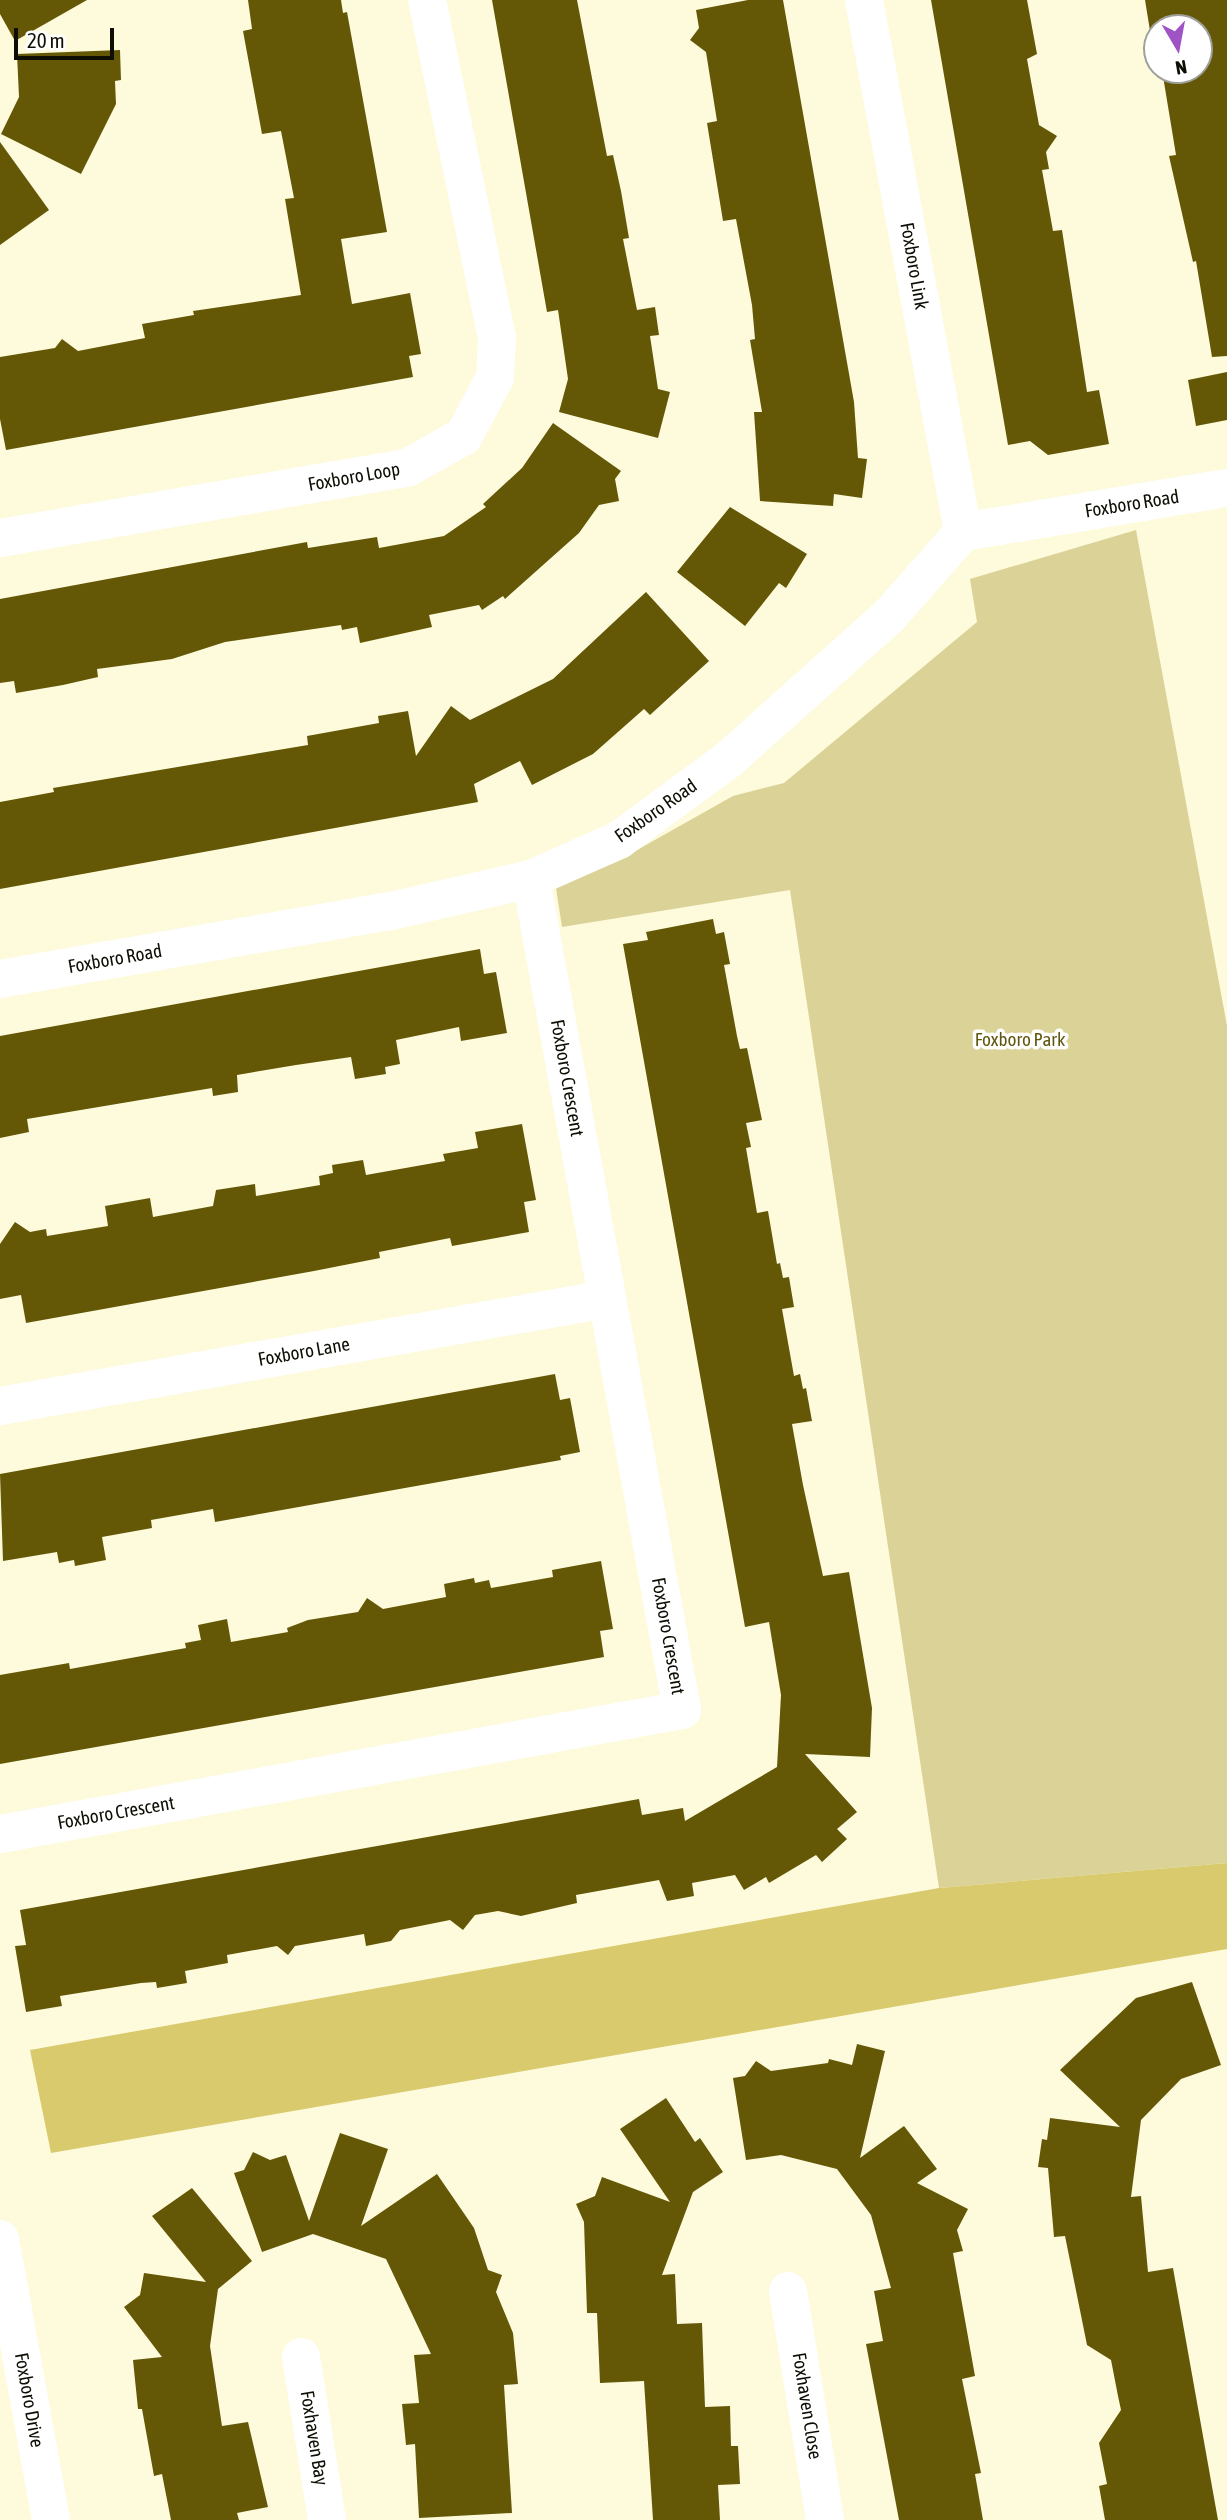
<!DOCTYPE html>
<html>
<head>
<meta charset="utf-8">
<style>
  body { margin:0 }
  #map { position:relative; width:1227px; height:2520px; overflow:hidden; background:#fefadc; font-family:"Asap Condensed",sans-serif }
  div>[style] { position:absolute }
  .green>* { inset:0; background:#dbd297 }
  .forest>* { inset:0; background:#d9ca6d }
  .building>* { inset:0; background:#645807 }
  .minor>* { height:38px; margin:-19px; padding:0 19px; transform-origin:19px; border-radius:19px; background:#fff }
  span { translate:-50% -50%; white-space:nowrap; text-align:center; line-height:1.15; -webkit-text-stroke:7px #fff; paint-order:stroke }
  .street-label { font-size:19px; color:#0f0e05 }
  .park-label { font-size:19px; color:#625710 }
  .north { position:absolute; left:1143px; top:14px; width:70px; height:70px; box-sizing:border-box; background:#fff; border:2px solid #9f9f9b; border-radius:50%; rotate:170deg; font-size:19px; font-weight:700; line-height:28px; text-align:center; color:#0f0e05 }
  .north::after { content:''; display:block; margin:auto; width:24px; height:32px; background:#a053c5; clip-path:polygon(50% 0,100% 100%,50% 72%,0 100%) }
  .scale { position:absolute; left:14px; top:28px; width:100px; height:32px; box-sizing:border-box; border:4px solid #0f0e05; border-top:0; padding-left:9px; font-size:21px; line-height:24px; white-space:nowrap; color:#0f0e05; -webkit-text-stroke:5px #fff; paint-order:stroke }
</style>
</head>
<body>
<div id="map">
  <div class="green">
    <i style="clip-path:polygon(1136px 530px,1227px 1026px,1227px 1863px,939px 1888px,790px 890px,562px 927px,556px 888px,630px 854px,733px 796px,784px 783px,977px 622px,970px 579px)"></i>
  </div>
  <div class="forest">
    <i style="clip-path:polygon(1227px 1863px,1227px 1949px,51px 2153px,30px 2050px,939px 1888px)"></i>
  </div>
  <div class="building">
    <i style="clip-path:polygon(0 0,87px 0,15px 41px,0 14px)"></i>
    <i style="clip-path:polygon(248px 0,341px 0,343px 13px,347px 12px,387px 232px,341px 239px,352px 304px,410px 293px,421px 354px,409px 356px,413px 377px,6px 450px,0 419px,0 357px,55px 348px,62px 339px,78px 351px,145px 338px,142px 324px,194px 315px,193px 311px,301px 295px,285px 199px,294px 198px,281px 131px,262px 134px,243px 31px,252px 29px)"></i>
    <i style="clip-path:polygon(492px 0,577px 0,607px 156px,613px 155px,621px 191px,629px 238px,623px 239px,637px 310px,655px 307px,659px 335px,650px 336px,658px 389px,670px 392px,658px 438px,559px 412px,568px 379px,558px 310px,547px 312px)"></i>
    <i style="clip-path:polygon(748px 0,783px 0,854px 402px,858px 458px,867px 459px,862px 498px,834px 494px,833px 506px,760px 501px,754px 412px,762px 412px,750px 340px,755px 339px,752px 305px,736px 219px,723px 221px,707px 123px,717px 121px,706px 52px,690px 40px,699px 28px,696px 10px)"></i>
    <i style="clip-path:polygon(931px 0,1027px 0,1037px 54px,1027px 59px,1039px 125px,1057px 136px,1046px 152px,1049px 169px,1042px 170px,1053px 231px,1062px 230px,1087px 392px,1099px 390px,1109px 444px,1048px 455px,1030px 441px,1008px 445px)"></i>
    <i style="clip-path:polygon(1145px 0,1227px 0,1227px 356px,1212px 357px,1196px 261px,1193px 262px,1169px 156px,1176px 155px,1162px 70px,1199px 70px,1199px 28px,1157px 28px,1157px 38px,1151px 37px)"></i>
    <i style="clip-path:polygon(120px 50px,121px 80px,115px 81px,116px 104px,81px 174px,1px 134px,19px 97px,17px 54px)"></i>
    <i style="clip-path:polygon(0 142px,49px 210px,0 245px)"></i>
    <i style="clip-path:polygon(1227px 372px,1227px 420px,1196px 426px,1188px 380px)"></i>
    <i style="clip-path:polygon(553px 423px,621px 471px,615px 479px,619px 501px,599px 505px,579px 533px,505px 599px,503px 596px,482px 610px,479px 605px,429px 615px,432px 627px,360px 643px,357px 627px,342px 630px,341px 625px,225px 642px,172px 659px,97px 669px,98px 677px,63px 685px,16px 693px,14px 681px,0 683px,0 599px,307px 542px,308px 548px,377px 537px,379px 548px,444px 536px,486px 507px,483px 504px,522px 468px)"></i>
    <i style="clip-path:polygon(730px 507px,807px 554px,786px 588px,779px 583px,745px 626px,677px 572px)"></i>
    <i style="clip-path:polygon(646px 592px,709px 661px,650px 715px,644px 709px,593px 754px,532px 785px,520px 761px,474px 784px,478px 802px,0 889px,0 802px,54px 792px,53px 788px,308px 745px,307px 736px,379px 723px,378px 716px,408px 711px,416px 756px,451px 706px,470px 720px,553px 679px)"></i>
    <i style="clip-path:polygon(713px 919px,716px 934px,724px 932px,730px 964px,724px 965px,737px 1036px,740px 1049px,747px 1048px,762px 1120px,746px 1123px,751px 1147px,746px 1148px,757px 1213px,768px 1211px,777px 1264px,780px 1263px,783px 1278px,789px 1277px,794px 1307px,782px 1309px,794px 1376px,800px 1374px,803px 1389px,806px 1388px,812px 1421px,792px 1424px,803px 1485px,823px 1576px,849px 1572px,872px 1708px,870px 1757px,805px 1754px,857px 1812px,837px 1829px,847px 1839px,822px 1862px,816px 1855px,769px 1883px,766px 1877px,744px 1890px,735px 1875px,692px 1883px,694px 1896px,667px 1901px,659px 1880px,576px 1895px,577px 1903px,521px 1916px,498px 1911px,475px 1915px,463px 1930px,450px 1920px,400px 1930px,391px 1941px,366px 1946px,364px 1934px,295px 1946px,288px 1955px,277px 1946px,227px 1955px,228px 1963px,185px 1971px,187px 1983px,157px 1988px,156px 1982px,141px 1983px,60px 1996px,62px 2006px,26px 2012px,15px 1946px,26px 1945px,20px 1910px,639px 1799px,642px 1815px,683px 1808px,685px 1821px,777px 1767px,781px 1695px,769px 1622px,745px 1627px,623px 944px,648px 940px,646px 932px)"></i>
    <i style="clip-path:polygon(480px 949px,484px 974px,496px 972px,507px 1033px,461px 1041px,459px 1027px,396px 1040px,400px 1064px,385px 1067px,386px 1074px,355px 1079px,351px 1057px,296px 1065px,237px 1075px,238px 1092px,213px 1096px,212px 1088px,27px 1119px,29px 1132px,0 1138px,0 1036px)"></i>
    <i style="clip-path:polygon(522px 1124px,536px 1200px,524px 1202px,529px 1232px,452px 1246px,450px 1238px,379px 1252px,380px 1258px,314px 1271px,26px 1323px,21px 1295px,0 1299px,0 1244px,15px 1222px,30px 1232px,46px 1229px,47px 1236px,108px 1226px,105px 1206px,150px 1198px,153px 1217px,213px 1206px,216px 1190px,255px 1184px,256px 1196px,320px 1185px,319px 1176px,333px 1173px,332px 1165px,363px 1160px,366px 1175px,445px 1161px,443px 1154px,478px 1148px,475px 1132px)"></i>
    <i style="clip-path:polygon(555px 1374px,560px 1400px,570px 1398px,580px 1452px,560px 1456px,561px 1460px,215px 1522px,213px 1509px,151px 1520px,152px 1528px,102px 1537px,106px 1560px,75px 1566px,74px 1560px,59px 1563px,57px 1552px,3px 1561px,0 1474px)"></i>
    <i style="clip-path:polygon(601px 1561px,613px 1629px,600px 1631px,604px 1657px,0 1764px,0 1675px,69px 1663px,70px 1669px,186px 1648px,185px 1643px,201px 1640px,198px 1625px,227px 1619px,231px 1642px,288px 1632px,287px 1628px,308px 1620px,358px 1612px,367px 1598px,383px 1609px,446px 1597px,444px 1584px,474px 1578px,475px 1583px,489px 1580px,491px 1588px,553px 1577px,552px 1570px)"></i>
    <i style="clip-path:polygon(1192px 1982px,1221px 2065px,1181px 2079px,1141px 2120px,1131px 2197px,1141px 2196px,1148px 2272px,1173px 2268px,1218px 2520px,1105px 2520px,1099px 2486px,1107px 2484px,1099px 2443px,1121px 2410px,1118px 2396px,1111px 2360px,1087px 2345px,1065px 2236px,1054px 2237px,1048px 2168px,1038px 2167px,1042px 2139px,1047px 2140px,1050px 2118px,1120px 2127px,1060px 2070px,1136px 1998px)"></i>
    <i style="clip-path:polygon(857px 2044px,885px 2051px,860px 2158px,904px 2126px,937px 2169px,917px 2183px,968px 2209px,957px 2230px,963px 2251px,953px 2253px,975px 2376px,962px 2379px,981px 2473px,975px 2474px,983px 2520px,899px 2520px,866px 2344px,883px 2341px,874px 2291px,891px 2288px,871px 2215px,837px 2169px,781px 2155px,746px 2160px,733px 2078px,745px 2076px,756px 2061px,771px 2071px,828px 2063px,829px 2059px,852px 2065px)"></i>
    <i style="clip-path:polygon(666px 2098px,695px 2142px,700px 2138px,723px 2172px,693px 2192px,662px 2275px,675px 2274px,677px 2324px,702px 2323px,705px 2407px,730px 2406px,731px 2446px,738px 2446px,740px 2484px,718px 2485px,720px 2520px,653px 2520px,644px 2381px,600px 2383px,597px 2313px,587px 2313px,584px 2222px,576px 2204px,595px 2196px,602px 2177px,670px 2202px,620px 2129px)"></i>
    <i style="clip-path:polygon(340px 2133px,388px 2149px,361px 2226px,437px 2174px,474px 2228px,488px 2270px,502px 2275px,496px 2292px,513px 2333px,518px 2384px,504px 2385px,512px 2513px,419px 2518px,415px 2444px,406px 2445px,402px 2404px,419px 2403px,414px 2355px,431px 2354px,386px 2259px,313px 2234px,262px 2252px,234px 2173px,244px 2170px,253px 2152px,270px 2160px,286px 2155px,309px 2221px)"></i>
    <i style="clip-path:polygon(192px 2188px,252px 2261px,218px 2289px,210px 2346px,222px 2426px,248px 2422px,268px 2507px,237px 2513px,239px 2520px,171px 2520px,162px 2474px,154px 2476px,142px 2409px,138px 2409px,133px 2360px,162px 2357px,124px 2307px,140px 2295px,144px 2273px,206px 2282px,152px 2216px)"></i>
  </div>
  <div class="minor">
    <i style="left:864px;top:0;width:541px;rotate:79.46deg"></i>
    <i style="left:0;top:538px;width:413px;rotate:-9.8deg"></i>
    <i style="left:407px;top:468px;width:65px;rotate:-29.3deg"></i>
    <i style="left:464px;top:436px;width:67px;rotate:-62.3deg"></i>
    <i style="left:495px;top:377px;width:39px;rotate:-87deg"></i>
    <i style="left:497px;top:338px;width:345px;rotate:-101.7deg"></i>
    <i style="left:0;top:979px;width:397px;rotate:-9.9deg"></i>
    <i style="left:391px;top:911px;width:144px;rotate:-12.9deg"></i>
    <i style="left:531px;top:879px;width:96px;rotate:-23.9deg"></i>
    <i style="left:619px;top:840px;width:135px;rotate:-36.3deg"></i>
    <i style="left:728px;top:760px;width:216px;rotate:-41.8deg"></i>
    <i style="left:889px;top:616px;width:112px;rotate:-48.6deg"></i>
    <i style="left:963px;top:532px;width:268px;rotate:-9.5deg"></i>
    <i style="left:0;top:1406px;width:616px;rotate:-10deg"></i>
    <i style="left:0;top:1834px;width:693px;rotate:-10.3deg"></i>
    <i style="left:682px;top:1710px;width:845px;rotate:-100.3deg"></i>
    <i style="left:0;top:2239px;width:286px;rotate:79.7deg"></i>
    <i style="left:788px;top:2291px;width:232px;rotate:80.8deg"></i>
    <i style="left:301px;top:2357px;width:165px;rotate:80.9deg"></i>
  </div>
  <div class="street-label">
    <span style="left:914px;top:266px;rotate:80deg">Foxboro Link</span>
    <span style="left:354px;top:477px;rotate:-10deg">Foxboro Loop</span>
    <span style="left:1132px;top:504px;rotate:-9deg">Foxboro Road</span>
    <span style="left:656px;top:811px;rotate:-35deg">Foxboro Road</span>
    <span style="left:115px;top:959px;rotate:-10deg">Foxboro Road</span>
    <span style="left:567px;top:1078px;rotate:80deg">Foxboro Crescent</span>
    <span style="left:304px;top:1352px;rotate:-10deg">Foxboro Lane</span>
    <span style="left:668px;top:1636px;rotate:80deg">Foxboro Crescent</span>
    <span style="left:116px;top:1813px;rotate:-10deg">Foxboro Crescent</span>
    <span style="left:29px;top:2400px;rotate:80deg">Foxboro Drive</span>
    <span style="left:807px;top:2406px;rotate:81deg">Foxhaven Close</span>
    <span style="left:314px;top:2438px;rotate:81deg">Foxhaven Bay</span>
  </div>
  <div class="park-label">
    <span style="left:1020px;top:1040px">Foxboro Park</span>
  </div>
  <div class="north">N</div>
  <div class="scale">20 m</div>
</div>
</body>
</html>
